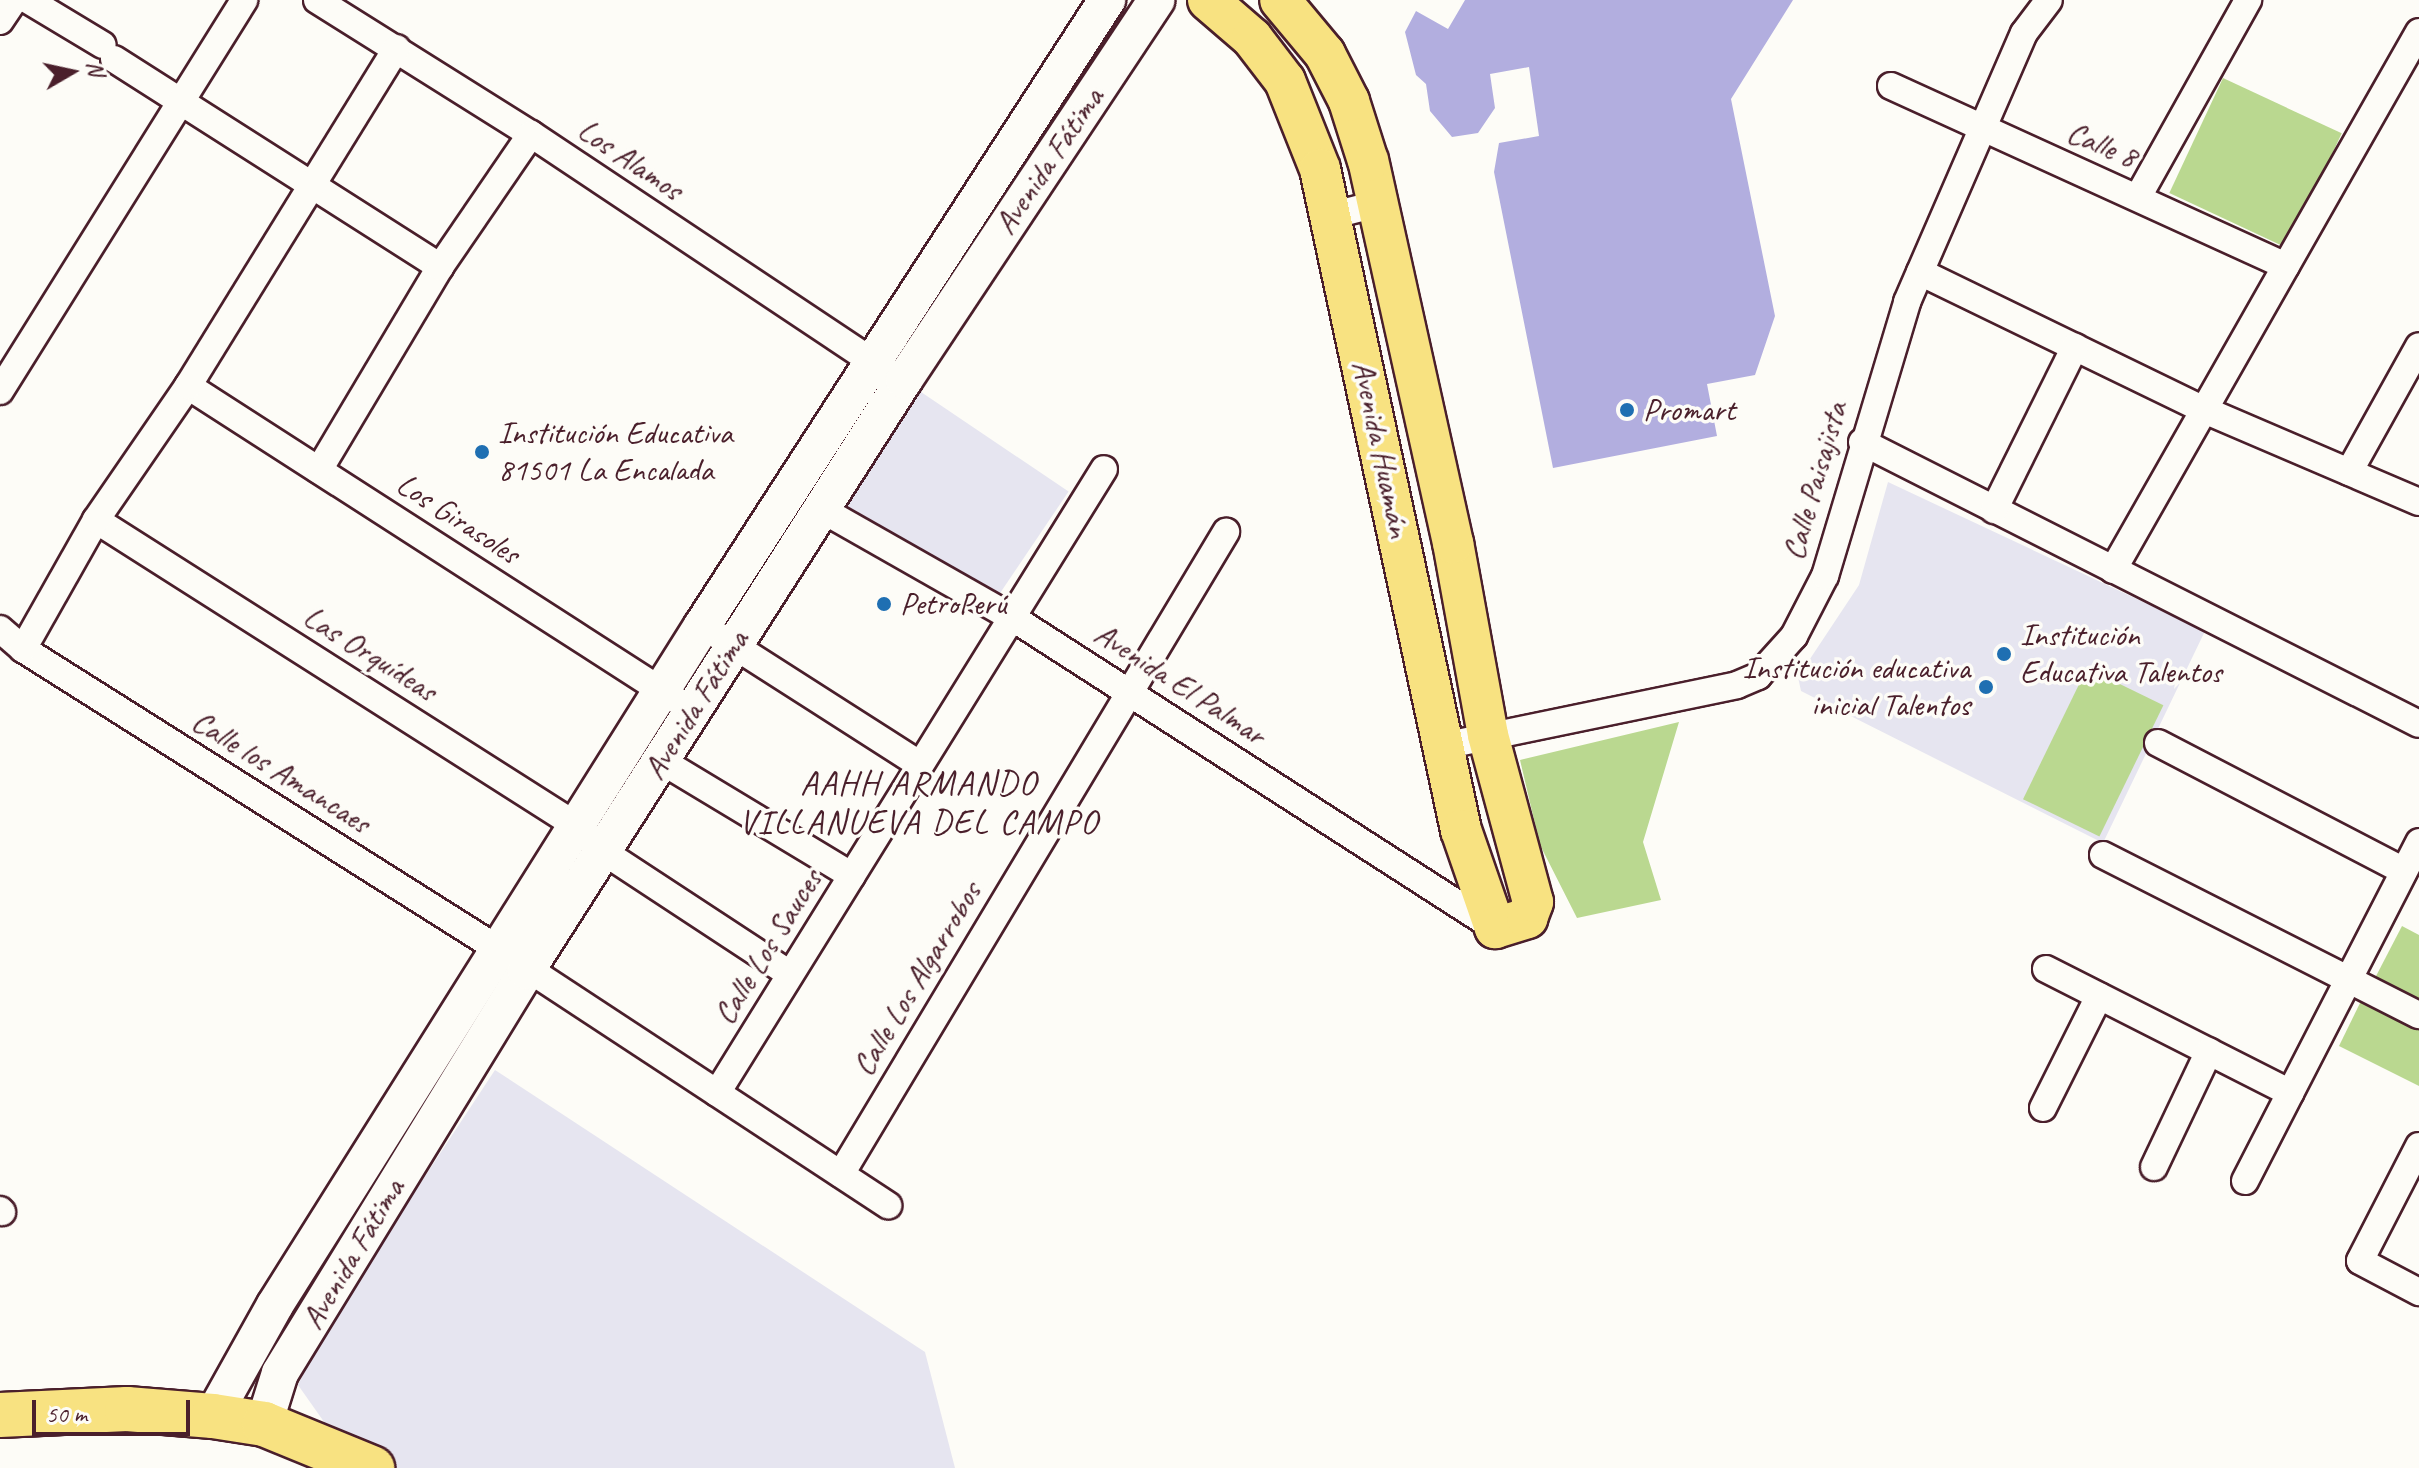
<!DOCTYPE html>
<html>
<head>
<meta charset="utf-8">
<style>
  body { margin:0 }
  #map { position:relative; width:2419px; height:1468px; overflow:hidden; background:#fdfcf7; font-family:Caveat,sans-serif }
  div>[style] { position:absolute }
  .built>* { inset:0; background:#e6e5f0; transform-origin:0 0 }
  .green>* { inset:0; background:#bad890; transform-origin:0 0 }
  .building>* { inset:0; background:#b2aedf }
  .roads { filter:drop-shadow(2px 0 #4a1f2b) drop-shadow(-2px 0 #4a1f2b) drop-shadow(0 2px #4a1f2b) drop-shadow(0 -2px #4a1f2b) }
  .street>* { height:26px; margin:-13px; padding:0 13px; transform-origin:13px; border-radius:13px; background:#fdfcf7 }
  .secondary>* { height:36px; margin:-18px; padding:0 18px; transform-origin:18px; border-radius:18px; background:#fdfcf7 }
  .primary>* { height:40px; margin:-20px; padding:0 20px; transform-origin:20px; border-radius:20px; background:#f8e281 }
  .highway>* { height:44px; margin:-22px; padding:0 22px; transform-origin:22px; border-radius:22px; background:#f8e281 }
  .dots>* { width:22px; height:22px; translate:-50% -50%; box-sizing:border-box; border:4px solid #fdfcf7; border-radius:50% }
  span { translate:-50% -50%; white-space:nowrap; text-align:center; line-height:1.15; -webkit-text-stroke:7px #fdfcf7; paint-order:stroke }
  .street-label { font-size:32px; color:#4a1f2b }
  .poi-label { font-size:32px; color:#4a1f2b }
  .left { translate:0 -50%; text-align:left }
  .right { translate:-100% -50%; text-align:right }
  .neighbourhood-label { font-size:34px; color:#4a1f2b; letter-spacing:2px }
  .north { position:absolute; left:32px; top:32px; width:80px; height:80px; -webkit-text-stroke:6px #fdfcf7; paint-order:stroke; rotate:81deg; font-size:22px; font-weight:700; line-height:32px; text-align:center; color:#4a1f2b }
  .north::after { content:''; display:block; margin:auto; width:28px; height:36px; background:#4a1f2b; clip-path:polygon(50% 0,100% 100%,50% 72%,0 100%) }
  .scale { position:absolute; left:32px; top:1400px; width:158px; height:36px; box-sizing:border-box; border:4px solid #4a1f2b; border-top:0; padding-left:10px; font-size:24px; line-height:28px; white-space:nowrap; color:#4a1f2b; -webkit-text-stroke:6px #fdfcf7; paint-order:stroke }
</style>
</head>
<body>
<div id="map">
  <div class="built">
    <i style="left:921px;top:392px;width:178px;height:142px;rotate:34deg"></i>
    <i style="clip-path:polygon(1888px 482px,2205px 631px,2103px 843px,1801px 691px,1798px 677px,1859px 585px)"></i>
    <i style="clip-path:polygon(495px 1070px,925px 1352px,955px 1468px,395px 1468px,334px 1436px,298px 1385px,327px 1325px)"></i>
  </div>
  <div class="green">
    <i style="left:2223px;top:78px;width:131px;height:127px;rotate:25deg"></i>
    <i style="left:2087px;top:668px;width:85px;height:146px;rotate:26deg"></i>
    <i style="clip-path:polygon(1679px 722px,1643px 842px,1661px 900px,1577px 918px,1540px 845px,1520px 760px)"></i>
    <i style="clip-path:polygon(2402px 926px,2419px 935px,2419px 1004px,2374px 980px)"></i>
    <i style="clip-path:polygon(2362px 999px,2419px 1028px,2419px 1086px,2339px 1046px)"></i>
  </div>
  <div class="building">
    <i style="clip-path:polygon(1465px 0,1793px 0,1731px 99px,1775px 316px,1755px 375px,1707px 384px,1717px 436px,1553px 468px,1494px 172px,1499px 143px,1539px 136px,1529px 67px,1490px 74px,1495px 108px,1478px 133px,1452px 137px,1430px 111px,1426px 84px,1416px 75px,1405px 32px,1416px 11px,1448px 29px)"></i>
  </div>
  <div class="roads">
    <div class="street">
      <i style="left:28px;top:0;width:87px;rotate:31deg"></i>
      <i style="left:317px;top:0;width:252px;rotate:32.1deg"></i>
      <i style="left:531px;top:134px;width:428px;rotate:33.7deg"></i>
      <i style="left:0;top:21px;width:25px;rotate:-56deg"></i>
      <i style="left:114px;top:59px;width:387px;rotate:32.5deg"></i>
      <i style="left:1891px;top:86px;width:434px;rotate:24.5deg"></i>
      <i style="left:2138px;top:197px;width:226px;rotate:-60.8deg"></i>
      <i style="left:1330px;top:216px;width:49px;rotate:-14.3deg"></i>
      <i style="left:1920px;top:272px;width:314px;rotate:25.9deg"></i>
      <i style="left:2202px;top:409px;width:236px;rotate:23.2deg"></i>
      <i style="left:188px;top:386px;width:580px;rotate:32.76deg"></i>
      <i style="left:0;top:391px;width:461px;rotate:-58deg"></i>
      <i style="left:1862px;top:442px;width:624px;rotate:26.85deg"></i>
      <i style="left:319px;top:470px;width:236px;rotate:-59.2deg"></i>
      <i style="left:440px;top:267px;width:161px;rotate:-55.6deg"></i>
      <i style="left:2349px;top:472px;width:144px;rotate:-60.9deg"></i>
      <i style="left:821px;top:509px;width:221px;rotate:29.6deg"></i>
      <i style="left:1013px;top:618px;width:573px;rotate:32.75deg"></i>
      <i style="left:1994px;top:510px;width:182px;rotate:-63.6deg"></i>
      <i style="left:96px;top:520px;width:570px;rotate:32.46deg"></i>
      <i style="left:577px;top:826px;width:37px;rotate:44deg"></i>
      <i style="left:604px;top:852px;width:222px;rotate:33.3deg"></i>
      <i style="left:2113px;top:570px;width:619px;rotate:-60.37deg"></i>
      <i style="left:0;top:629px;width:30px;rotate:41deg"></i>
      <i style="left:23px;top:649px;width:562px;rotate:32.28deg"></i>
      <i style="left:498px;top:949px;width:467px;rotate:33.3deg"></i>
      <i style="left:719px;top:636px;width:237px;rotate:32.6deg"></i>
      <i style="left:23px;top:649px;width:148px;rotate:-60.5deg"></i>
      <i style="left:96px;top:520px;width:163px;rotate:-55.5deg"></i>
      <i style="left:188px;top:386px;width:397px;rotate:-58.3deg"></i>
      <i style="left:2158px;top:743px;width:277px;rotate:27.5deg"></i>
      <i style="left:1443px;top:746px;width:300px;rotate:-11.7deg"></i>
      <i style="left:1737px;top:685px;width:23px;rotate:-23deg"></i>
      <i style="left:1758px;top:676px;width:54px;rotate:-48deg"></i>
      <i style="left:1794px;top:636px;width:68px;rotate:-62.7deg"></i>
      <i style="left:1825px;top:576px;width:286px;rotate:-73.3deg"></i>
      <i style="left:1907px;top:302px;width:293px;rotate:-66.5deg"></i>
      <i style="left:2024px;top:33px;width:41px;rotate:-52.9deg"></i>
      <i style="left:660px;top:760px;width:224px;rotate:31.1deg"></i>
      <i style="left:2103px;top:855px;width:354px;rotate:26.9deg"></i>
      <i style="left:2046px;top:969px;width:274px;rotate:26.9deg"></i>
      <i style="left:717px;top:1093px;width:734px;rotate:-58.19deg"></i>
      <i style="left:2043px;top:1108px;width:125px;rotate:-63.4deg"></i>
      <i style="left:2419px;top:1146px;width:129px;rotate:117.2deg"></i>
      <i style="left:2360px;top:1261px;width:67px;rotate:27.7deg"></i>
      <i style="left:2154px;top:1167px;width:128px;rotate:-64.6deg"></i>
      <i style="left:841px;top:1174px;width:749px;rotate:-59.05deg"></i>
      <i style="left:2245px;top:1181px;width:381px;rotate:-62.8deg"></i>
      <i style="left:0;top:1210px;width:3px;rotate:45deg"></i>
    </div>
    <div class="secondary">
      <i style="left:213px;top:1416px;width:127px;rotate:-60.8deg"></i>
      <i style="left:275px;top:1305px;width:802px;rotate:-57.84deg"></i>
      <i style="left:702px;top:626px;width:746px;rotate:-57.1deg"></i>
      <i style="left:264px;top:1424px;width:53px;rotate:-72.6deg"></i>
      <i style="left:280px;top:1373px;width:471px;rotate:-58.5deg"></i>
      <i style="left:526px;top:971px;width:702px;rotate:-57.4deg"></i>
      <i style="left:904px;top:380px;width:456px;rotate:-56.4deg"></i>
    </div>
    <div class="primary">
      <i style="left:1208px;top:0;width:58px;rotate:40.8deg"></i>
      <i style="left:1252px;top:38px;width:54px;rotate:52.5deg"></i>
      <i style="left:1285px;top:81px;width:95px;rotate:68.3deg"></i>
      <i style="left:1320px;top:169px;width:676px;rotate:77.96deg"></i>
      <i style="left:1461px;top:830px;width:104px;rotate:70.9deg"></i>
      <i style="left:1495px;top:928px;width:34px;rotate:-17deg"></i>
      <i style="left:1527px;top:918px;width:17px;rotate:-69deg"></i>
      <i style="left:1533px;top:902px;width:173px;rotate:-105.1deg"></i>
      <i style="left:1488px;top:735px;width:195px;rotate:-100.3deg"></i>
      <i style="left:1453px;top:543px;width:391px;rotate:-102.5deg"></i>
      <i style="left:1368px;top:161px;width:63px;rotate:-107.6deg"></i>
      <i style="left:1349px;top:101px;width:53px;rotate:-117.1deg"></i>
      <i style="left:1325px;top:54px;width:70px;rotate:-129.8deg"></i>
    </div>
    <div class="highway">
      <i style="left:0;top:1415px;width:127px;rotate:-2.7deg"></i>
      <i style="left:127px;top:1409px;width:86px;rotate:4.7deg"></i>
      <i style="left:213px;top:1416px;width:52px;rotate:8.9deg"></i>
      <i style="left:264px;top:1424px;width:117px;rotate:22.2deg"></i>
    </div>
  </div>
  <div class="dots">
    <i style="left:1627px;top:410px;background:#1f6fb2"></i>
    <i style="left:482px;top:452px;background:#1f6fb2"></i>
    <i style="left:884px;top:604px;background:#1f6fb2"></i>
    <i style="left:2004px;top:654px;background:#1f6fb2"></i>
    <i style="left:1986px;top:687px;background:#1f6fb2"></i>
  </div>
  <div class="street-label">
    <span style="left:2102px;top:145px;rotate:23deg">Calle 8</span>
    <span style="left:630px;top:160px;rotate:34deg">Los Alamos</span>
    <span style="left:1049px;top:161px;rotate:-56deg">Avenida Fátima</span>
    <span style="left:1381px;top:449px;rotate:78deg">Avenida Huamán</span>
    <span style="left:1815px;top:481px;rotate:-74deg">Calle Paisajista</span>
    <span style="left:458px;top:519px;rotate:33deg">Los Girasoles</span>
    <span style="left:370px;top:654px;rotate:32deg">Las Orquídeas</span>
    <span style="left:1180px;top:684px;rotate:33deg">Avenida El Palmar</span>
    <span style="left:696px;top:705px;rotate:-58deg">Avenida Fátima</span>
    <span style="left:281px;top:772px;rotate:32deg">Calle los Amancaes</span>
    <span style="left:768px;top:947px;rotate:-58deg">Calle Los Sauces</span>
    <span style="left:917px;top:979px;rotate:-59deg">Calle Los Algarrobos</span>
    <span style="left:353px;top:1254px;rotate:-59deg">Avenida Fátima</span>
  </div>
  <div class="poi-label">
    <span class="left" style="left:1643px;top:410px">Promart</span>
    <span class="left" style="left:498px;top:452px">Institución Educativa<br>81501 La Encalada</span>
    <span class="left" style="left:900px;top:604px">PetroPerú</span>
    <span class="left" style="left:2020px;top:654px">Institución<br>Educativa Talentos</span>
    <span class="right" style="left:1970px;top:687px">Institución educativa<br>inicial Talentos</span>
  </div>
  <div class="neighbourhood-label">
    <span style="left:919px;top:802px">AAHH ARMANDO<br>VILLANUEVA DEL CAMPO</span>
  </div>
  <div class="north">N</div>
  <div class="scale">50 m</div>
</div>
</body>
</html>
